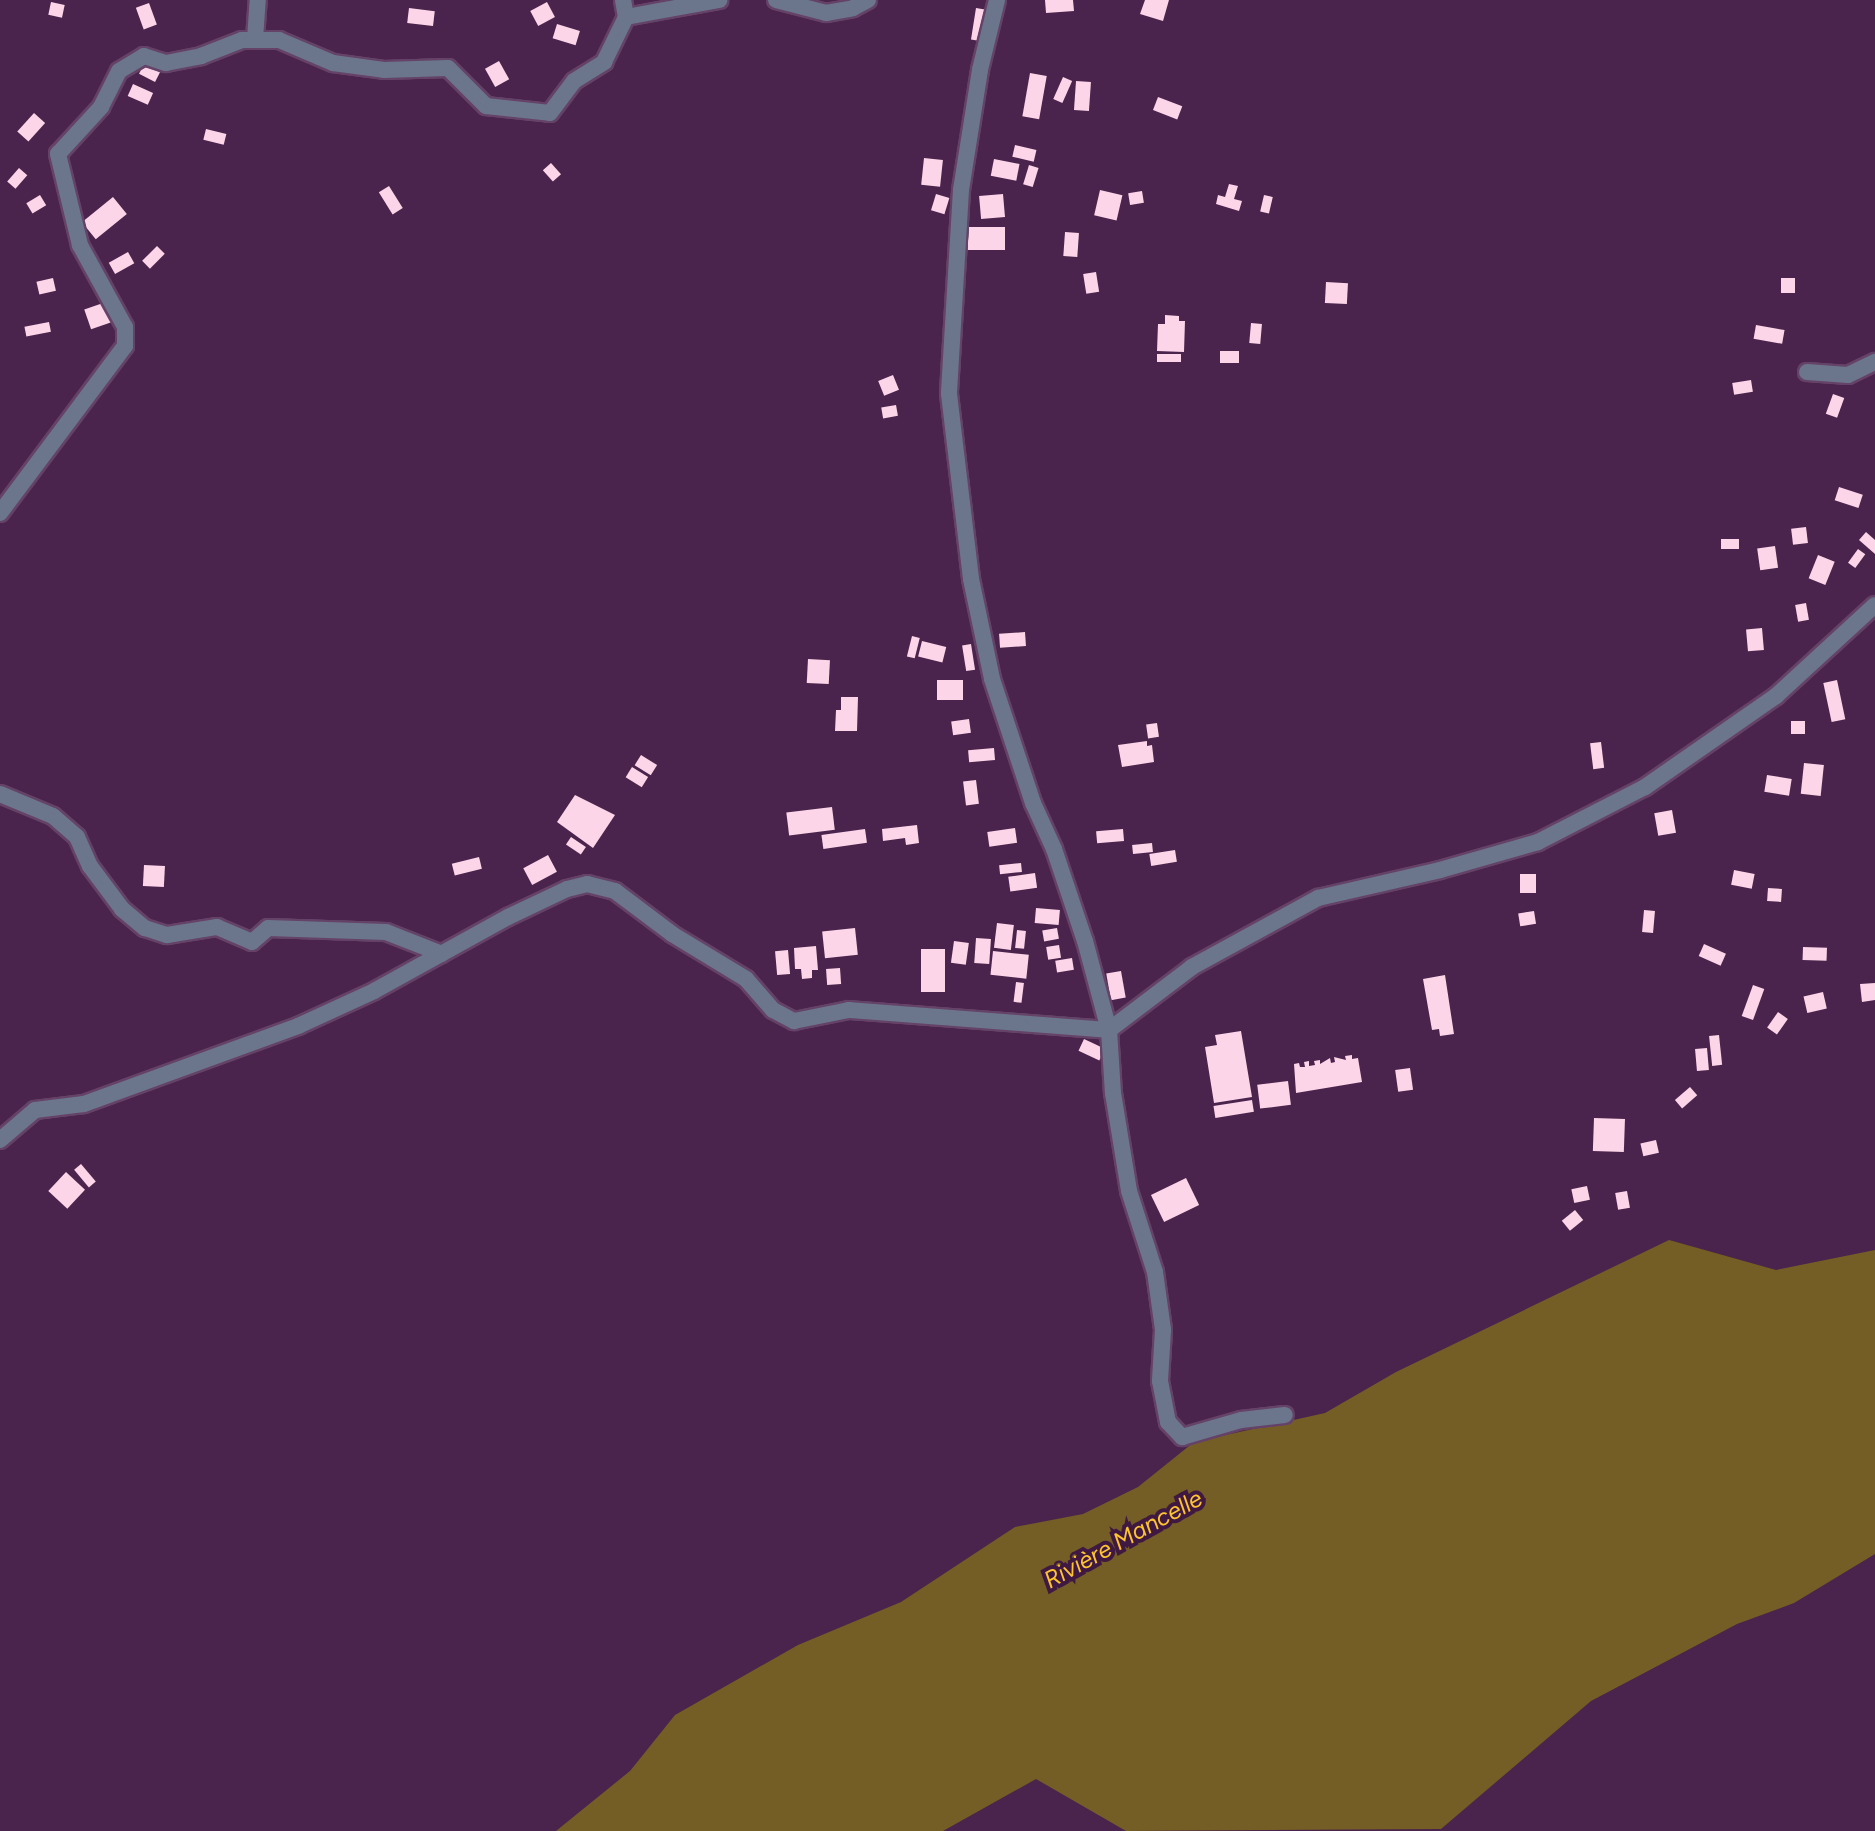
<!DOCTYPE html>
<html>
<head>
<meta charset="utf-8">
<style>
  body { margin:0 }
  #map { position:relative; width:1875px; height:1831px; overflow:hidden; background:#4a244c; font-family:Figtree,sans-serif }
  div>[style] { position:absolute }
  .water>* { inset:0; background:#755d26 }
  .building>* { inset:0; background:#fcd5e9; transform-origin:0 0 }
  .roads { filter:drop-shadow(2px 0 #654267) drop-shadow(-2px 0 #654267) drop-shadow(0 2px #654267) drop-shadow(0 -2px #654267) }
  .minor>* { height:16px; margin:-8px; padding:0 8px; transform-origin:8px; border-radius:8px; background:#6b768d }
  span { translate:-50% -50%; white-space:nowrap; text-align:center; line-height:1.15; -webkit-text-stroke:8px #3f1941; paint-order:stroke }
  .water-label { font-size:24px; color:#fdc430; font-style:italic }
</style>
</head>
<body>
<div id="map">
  <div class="water">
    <i style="clip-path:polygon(1669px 1240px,1776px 1270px,1875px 1250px,1875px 1554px,1794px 1603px,1737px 1624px,1591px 1701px,1441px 1829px,1126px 1831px,1036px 1779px,943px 1831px,556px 1831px,630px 1771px,675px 1715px,798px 1645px,901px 1602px,1015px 1527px,1083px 1514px,1138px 1487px,1194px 1442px,1325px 1413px,1396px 1372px)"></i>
  </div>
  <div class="building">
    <i style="clip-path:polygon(1045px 0,1073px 0,1074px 11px,1046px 13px)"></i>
    <i style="clip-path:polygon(1145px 0,1169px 0,1163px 21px,1140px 14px)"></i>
    <i style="left:51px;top:2px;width:14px;height:13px;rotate:12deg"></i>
    <i style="left:547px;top:2px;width:17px;height:19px;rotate:62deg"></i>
    <i style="left:149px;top:3px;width:23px;height:14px;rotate:70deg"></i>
    <i style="left:409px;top:8px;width:26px;height:15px;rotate:7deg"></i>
    <i style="left:976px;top:8px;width:12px;height:32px;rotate:9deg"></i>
    <i style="left:557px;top:24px;width:24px;height:15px;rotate:17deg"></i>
    <i style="left:499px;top:61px;width:21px;height:16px;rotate:61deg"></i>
    <i style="left:144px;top:64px;width:18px;height:11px;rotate:27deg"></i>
    <i style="left:1030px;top:73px;width:17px;height:44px;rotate:10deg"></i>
    <i style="left:1063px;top:77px;width:10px;height:24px;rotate:24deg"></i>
    <i style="left:1076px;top:81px;width:15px;height:29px;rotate:4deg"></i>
    <i style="left:133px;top:84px;width:22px;height:13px;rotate:24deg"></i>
    <i style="left:1158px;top:97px;width:26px;height:14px;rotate:21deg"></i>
    <i style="left:34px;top:113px;width:15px;height:25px;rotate:42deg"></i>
    <i style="left:206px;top:129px;width:21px;height:11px;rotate:14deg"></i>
    <i style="left:1015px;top:145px;width:22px;height:12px;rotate:13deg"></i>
    <i style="left:924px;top:158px;width:19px;height:27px;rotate:6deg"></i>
    <i style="left:994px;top:159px;width:26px;height:17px;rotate:11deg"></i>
    <i style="left:551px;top:163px;width:15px;height:11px;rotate:48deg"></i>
    <i style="left:1029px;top:165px;width:10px;height:20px;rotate:17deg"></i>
    <i style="left:19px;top:168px;width:11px;height:18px;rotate:41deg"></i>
    <i style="clip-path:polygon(1229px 184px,1238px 186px,1234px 199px,1242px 201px,1239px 211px,1216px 204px,1218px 195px,1225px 197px)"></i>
    <i style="left:389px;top:186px;width:26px;height:12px;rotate:58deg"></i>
    <i style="left:1100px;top:190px;width:23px;height:26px;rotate:13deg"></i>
    <i style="left:1142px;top:191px;width:12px;height:14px;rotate:81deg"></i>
    <i style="left:936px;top:194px;width:14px;height:17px;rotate:17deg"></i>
    <i style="left:1003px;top:194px;width:23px;height:24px;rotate:85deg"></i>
    <i style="left:40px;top:195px;width:12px;height:16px;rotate:59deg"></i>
    <i style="left:1264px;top:195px;width:9px;height:17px;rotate:13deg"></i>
    <i style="left:113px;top:197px;width:22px;height:40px;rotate:51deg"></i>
    <i style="left:1005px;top:227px;width:23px;height:38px;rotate:90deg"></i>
    <i style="left:1065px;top:232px;width:14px;height:24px;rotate:4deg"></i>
    <i style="left:157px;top:246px;width:11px;height:21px;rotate:45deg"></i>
    <i style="left:128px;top:252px;width:13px;height:22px;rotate:61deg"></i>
    <i style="left:1096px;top:272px;width:20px;height:13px;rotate:81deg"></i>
    <i style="left:53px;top:278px;width:13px;height:17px;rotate:77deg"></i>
    <i style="left:1781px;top:278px;width:14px;height:15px"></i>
    <i style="left:1326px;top:282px;width:22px;height:21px;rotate:3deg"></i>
    <i style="left:106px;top:302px;width:21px;height:23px;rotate:71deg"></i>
    <i style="clip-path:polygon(1165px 315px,1179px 316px,1179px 321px,1185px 321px,1184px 352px,1157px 351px,1158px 324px,1165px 324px)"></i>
    <i style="left:49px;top:322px;width:10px;height:25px;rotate:79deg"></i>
    <i style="left:1251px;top:323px;width:11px;height:20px;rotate:5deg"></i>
    <i style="left:1756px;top:325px;width:29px;height:14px;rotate:10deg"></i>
    <i style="left:1220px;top:351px;width:19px;height:12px"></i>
    <i style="left:1157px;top:354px;width:24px;height:8px"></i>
    <i style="left:893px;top:375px;width:16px;height:16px;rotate:68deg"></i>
    <i style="left:1751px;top:380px;width:12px;height:19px;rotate:81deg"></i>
    <i style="left:1833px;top:394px;width:12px;height:21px;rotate:20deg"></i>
    <i style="left:896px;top:405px;width:11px;height:15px;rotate:80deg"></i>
    <i style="left:1839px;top:487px;width:25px;height:14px;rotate:18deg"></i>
    <i style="left:1806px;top:527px;width:16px;height:15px;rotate:83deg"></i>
    <i style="clip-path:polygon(1866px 532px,1875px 540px,1875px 554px,1859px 540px)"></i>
    <i style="left:1721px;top:539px;width:18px;height:10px"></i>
    <i style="left:1775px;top:546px;width:22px;height:18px;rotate:82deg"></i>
    <i style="left:1858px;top:549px;width:9px;height:17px;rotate:36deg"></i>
    <i style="left:1818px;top:555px;width:18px;height:25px;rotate:22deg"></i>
    <i style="left:1806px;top:603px;width:17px;height:11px;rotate:80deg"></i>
    <i style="left:1762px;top:628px;width:22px;height:16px;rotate:85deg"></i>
    <i style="left:1025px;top:632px;width:14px;height:26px;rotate:86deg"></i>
    <i style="left:912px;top:636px;width:8px;height:21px;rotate:14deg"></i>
    <i style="left:922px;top:641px;width:25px;height:16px;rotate:14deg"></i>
    <i style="left:971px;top:644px;width:26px;height:9px;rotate:81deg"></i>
    <i style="left:808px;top:659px;width:22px;height:24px;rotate:3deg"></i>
    <i style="left:937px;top:680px;width:26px;height:20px"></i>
    <i style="left:1837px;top:680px;width:40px;height:14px;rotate:78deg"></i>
    <i style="clip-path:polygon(841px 697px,858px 697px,857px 731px,835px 731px,836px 710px,841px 710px)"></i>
    <i style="left:969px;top:719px;width:14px;height:18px;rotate:82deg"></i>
    <i style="left:1805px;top:721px;width:13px;height:14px;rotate:90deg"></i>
    <i style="left:1157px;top:723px;width:14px;height:11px;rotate:82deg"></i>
    <i style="clip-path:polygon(1147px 741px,1147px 746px,1152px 745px,1154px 762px,1122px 767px,1118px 745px)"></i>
    <i style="left:1601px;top:742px;width:26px;height:11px;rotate:83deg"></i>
    <i style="left:994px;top:748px;width:12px;height:26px;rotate:85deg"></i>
    <i style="left:641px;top:755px;width:19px;height:12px;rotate:32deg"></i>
    <i style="left:1804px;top:763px;width:20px;height:31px;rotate:6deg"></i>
    <i style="left:632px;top:767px;width:19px;height:12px;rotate:32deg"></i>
    <i style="left:1767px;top:775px;width:25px;height:17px;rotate:9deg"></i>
    <i style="left:976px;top:780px;width:24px;height:13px;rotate:83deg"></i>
    <i style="clip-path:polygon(575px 795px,615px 815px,593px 848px,557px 822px)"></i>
    <i style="left:832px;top:807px;width:23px;height:46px;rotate:83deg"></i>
    <i style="left:1672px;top:810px;width:23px;height:18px;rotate:80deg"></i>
    <i style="clip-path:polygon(917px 825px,919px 843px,906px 845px,905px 838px,883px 841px,882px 829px)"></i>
    <i style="left:1015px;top:828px;width:15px;height:28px;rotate:82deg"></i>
    <i style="left:865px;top:829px;width:14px;height:44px;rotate:82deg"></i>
    <i style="left:1123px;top:829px;width:12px;height:27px;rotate:85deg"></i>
    <i style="left:571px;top:837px;width:18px;height:9px;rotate:34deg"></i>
    <i style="left:1152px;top:843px;width:9px;height:20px;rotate:84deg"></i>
    <i style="left:1175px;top:850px;width:12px;height:26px;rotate:81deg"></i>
    <i style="left:548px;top:855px;width:19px;height:28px;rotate:62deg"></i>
    <i style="left:479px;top:857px;width:12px;height:28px;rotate:76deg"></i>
    <i style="left:1021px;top:863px;width:9px;height:22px;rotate:84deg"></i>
    <i style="left:144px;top:865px;width:21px;height:21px;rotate:3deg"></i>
    <i style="left:1734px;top:870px;width:21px;height:15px;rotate:11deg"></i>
    <i style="left:1035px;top:873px;width:15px;height:27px;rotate:82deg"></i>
    <i style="left:1536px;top:874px;width:19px;height:16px;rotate:90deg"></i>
    <i style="left:1768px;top:888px;width:14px;height:13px;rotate:4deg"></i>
    <i style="left:1036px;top:908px;width:24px;height:15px;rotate:5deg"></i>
    <i style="left:1644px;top:910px;width:11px;height:22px;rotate:5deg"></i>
    <i style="left:1534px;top:911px;width:13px;height:16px;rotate:81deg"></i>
    <i style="left:997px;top:923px;width:17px;height:25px;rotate:7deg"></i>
    <i style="left:855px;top:928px;width:27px;height:33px;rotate:84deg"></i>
    <i style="left:1057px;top:928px;width:11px;height:15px;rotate:80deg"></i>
    <i style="left:1017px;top:930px;width:9px;height:18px;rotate:6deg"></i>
    <i style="left:976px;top:938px;width:15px;height:25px;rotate:4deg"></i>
    <i style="left:954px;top:941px;width:15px;height:22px;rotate:8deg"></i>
    <i style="left:1704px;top:944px;width:24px;height:13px;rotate:24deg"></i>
    <i style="left:1059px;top:945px;width:13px;height:13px;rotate:81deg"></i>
    <i style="clip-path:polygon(816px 946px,818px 970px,812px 970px,812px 978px,802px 979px,801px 969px,795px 969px,794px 948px)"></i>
    <i style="left:1803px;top:947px;width:24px;height:13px;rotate:2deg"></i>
    <i style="left:921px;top:949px;width:24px;height:43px"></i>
    <i style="left:788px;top:950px;width:24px;height:13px;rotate:85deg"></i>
    <i style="left:993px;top:951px;width:36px;height:24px;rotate:6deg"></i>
    <i style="left:1072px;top:958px;width:12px;height:17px;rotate:81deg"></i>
    <i style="left:840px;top:968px;width:16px;height:14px;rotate:86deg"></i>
    <i style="left:1121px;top:971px;width:27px;height:15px;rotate:80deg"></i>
    <i style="clip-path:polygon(1445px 975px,1454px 1034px,1440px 1036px,1439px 1029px,1432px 1030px,1423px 979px)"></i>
    <i style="left:1016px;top:982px;width:8px;height:20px;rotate:7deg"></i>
    <i style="clip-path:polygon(1875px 983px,1875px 1000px,1862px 1002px,1860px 984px)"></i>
    <i style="left:1753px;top:985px;width:12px;height:33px;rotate:20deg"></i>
    <i style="left:1823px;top:992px;width:17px;height:20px;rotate:77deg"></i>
    <i style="left:1778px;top:1012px;width:12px;height:19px;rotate:35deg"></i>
    <i style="clip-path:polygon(1241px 1031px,1252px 1097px,1214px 1103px,1205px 1047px,1217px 1045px,1215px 1035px)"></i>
    <i style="left:1719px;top:1035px;width:30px;height:10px;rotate:84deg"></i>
    <i style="left:1084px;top:1039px;width:23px;height:13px;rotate:25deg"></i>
    <i style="left:1707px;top:1048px;width:22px;height:12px;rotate:85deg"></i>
    <i style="clip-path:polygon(1352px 1055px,1352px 1059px,1358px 1058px,1362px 1082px,1296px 1093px,1294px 1064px,1299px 1063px,1300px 1067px,1305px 1067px,1304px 1062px,1309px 1061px,1309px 1066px,1315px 1065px,1314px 1061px,1320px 1060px,1320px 1064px,1330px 1058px,1331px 1063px,1335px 1062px,1334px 1057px,1346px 1060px,1345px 1056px)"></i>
    <i style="left:1410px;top:1068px;width:22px;height:15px;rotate:82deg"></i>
    <i style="left:1288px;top:1081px;width:24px;height:31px;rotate:83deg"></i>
    <i style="left:1690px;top:1087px;width:11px;height:20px;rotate:49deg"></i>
    <i style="left:1252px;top:1100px;width:12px;height:39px;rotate:81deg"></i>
    <i style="left:1594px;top:1118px;width:31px;height:33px;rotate:2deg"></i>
    <i style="left:1656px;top:1140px;width:13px;height:16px;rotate:77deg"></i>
    <i style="left:81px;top:1164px;width:23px;height:9px;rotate:50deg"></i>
    <i style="left:66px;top:1172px;width:26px;height:26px;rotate:43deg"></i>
    <i style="left:1186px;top:1178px;width:30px;height:39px;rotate:64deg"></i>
    <i style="left:1587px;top:1186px;width:14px;height:16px;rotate:78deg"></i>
    <i style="left:1627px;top:1191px;width:17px;height:12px;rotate:80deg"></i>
    <i style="left:1575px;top:1210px;width:13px;height:17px;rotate:51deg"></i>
  </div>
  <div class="roads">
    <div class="minor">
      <i style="left:623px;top:0;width:17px;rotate:80deg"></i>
      <i style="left:626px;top:17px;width:95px;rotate:-10.4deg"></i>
      <i style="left:776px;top:0;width:52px;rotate:14.6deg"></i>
      <i style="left:826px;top:13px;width:27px;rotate:-10deg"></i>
      <i style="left:853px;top:8px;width:17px;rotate:-28deg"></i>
      <i style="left:997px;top:0;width:72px;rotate:103.7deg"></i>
      <i style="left:980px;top:70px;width:121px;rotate:99deg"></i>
      <i style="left:961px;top:190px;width:204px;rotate:93.4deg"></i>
      <i style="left:949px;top:394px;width:186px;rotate:83.2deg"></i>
      <i style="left:971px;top:579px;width:102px;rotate:78.1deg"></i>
      <i style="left:992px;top:679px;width:131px;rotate:71.7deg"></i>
      <i style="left:1033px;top:803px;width:51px;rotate:65.5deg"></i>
      <i style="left:1054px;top:849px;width:97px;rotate:71.4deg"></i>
      <i style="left:1085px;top:941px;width:92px;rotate:74.9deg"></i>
      <i style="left:1109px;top:1030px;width:63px;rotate:86.4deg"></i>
      <i style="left:1113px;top:1093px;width:99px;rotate:80.7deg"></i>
      <i style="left:1129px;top:1191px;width:85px;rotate:72.2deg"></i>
      <i style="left:1155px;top:1272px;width:59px;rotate:82.1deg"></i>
      <i style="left:1163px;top:1330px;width:51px;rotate:93.4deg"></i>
      <i style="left:1160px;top:1381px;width:42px;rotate:79deg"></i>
      <i style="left:1168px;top:1422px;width:21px;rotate:47deg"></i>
      <i style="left:1182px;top:1437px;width:61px;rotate:-16.1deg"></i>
      <i style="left:1241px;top:1420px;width:44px;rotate:-6.5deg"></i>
      <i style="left:255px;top:39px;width:39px;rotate:-86deg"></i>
      <i style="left:1807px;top:372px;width:41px;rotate:4.2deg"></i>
      <i style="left:1848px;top:375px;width:30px;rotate:-26deg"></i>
      <i style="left:0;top:513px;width:209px;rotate:-53.2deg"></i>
      <i style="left:125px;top:346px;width:19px;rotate:-90deg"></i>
      <i style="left:125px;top:327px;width:94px;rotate:-118.8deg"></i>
      <i style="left:80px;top:245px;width:94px;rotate:-103.6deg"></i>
      <i style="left:58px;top:154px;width:64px;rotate:-47.5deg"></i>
      <i style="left:101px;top:107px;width:40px;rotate:-63.4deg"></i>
      <i style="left:119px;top:71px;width:29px;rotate:-31deg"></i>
      <i style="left:144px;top:56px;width:23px;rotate:18deg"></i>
      <i style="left:166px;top:63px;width:36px;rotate:-11deg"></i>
      <i style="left:201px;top:56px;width:44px;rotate:-21.3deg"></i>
      <i style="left:242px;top:40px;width:37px"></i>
      <i style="left:279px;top:40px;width:59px;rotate:23.1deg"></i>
      <i style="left:333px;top:63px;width:51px;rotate:7.8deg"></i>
      <i style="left:384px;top:70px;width:64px;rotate:-1.8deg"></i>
      <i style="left:448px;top:68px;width:54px;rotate:45deg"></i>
      <i style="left:486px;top:106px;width:64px;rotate:6.2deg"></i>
      <i style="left:550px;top:113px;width:40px;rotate:-53deg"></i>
      <i style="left:574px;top:81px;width:36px;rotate:-32deg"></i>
      <i style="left:604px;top:62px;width:50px;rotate:-63.9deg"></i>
      <i style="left:0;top:794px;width:57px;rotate:22.5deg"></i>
      <i style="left:53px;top:816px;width:32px;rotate:41deg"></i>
      <i style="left:77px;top:837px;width:32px;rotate:66deg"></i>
      <i style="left:90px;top:866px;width:54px;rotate:53.3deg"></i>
      <i style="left:122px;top:909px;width:30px;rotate:40deg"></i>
      <i style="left:145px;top:928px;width:23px;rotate:18deg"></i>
      <i style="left:167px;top:935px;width:51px;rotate:-9.1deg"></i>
      <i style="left:217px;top:927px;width:38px;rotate:23deg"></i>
      <i style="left:252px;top:942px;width:21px;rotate:-41deg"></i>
      <i style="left:268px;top:928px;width:118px;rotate:1.9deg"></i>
      <i style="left:386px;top:932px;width:60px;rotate:21.4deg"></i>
      <i style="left:0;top:1140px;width:46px;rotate:-40.6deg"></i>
      <i style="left:35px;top:1110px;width:49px;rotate:-7deg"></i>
      <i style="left:84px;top:1104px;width:228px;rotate:-20deg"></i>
      <i style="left:298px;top:1026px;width:84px;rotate:-24.7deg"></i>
      <i style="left:374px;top:991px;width:153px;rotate:-28.9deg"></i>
      <i style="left:508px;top:917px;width:65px;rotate:-25.4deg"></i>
      <i style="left:567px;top:889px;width:21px;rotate:-14deg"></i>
      <i style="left:587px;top:884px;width:29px;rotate:14deg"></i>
      <i style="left:615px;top:891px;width:71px;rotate:37deg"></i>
      <i style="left:672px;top:934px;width:87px;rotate:31.3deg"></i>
      <i style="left:746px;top:979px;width:41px;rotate:48.9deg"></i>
      <i style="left:773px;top:1010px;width:24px;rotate:28deg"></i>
      <i style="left:794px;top:1021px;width:56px;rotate:-11.3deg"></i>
      <i style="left:849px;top:1010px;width:261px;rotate:4.4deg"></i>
      <i style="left:1109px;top:1030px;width:104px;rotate:-37.2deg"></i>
      <i style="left:1192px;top:967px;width:144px;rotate:-28.7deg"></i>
      <i style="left:1318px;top:898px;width:125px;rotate:-12.9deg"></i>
      <i style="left:1440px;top:870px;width:102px;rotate:-15.9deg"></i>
      <i style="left:1538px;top:842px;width:120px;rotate:-27.2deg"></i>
      <i style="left:1645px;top:787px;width:160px;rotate:-34.8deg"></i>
      <i style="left:1776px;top:696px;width:134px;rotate:-42.6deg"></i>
    </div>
  </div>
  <div class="water-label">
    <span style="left:1123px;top:1539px;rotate:-29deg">Rivière Mancelle</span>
  </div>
</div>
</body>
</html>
